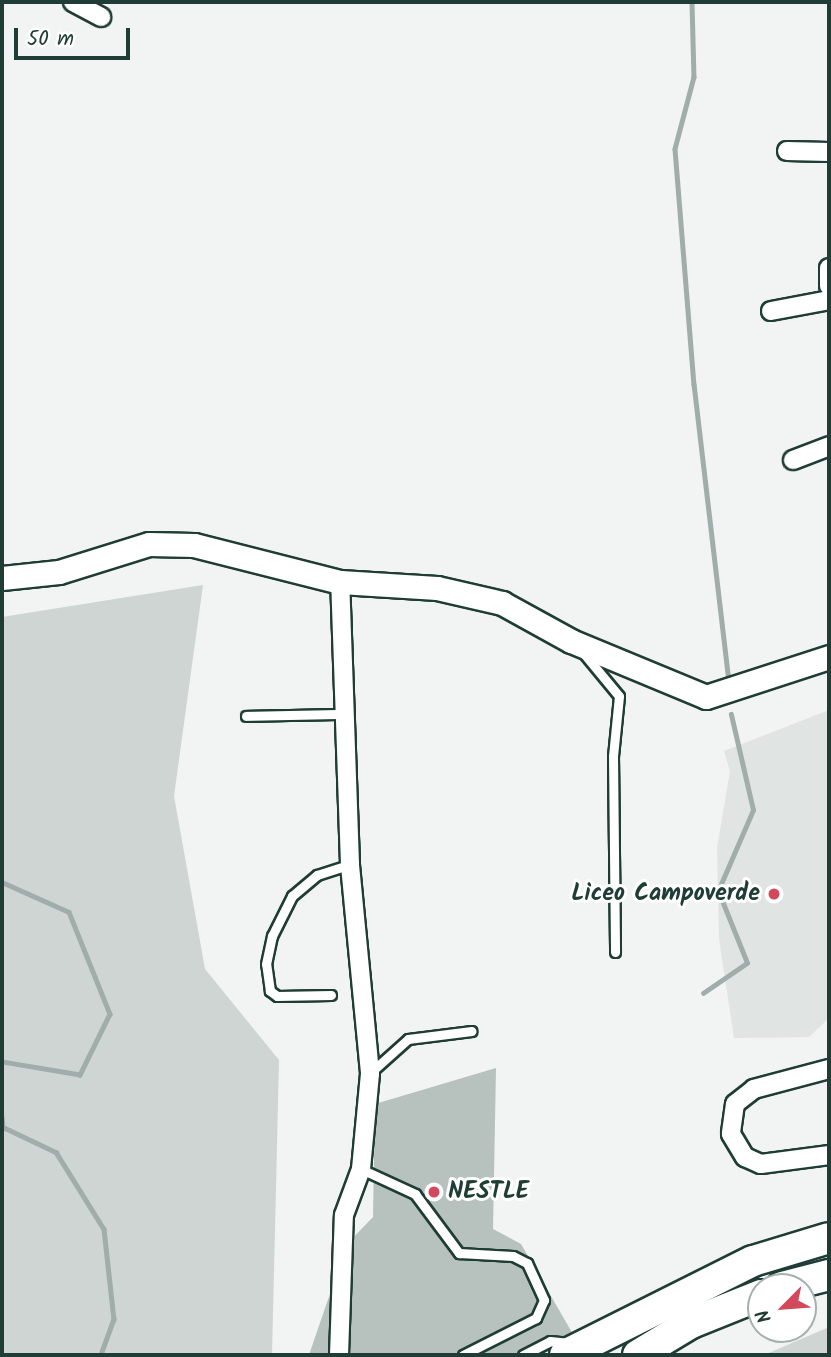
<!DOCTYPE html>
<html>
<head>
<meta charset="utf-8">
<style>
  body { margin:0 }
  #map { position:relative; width:831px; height:1357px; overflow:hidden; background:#f2f3f3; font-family:Kalam,sans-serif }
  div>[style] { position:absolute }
  .built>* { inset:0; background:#e0e4e3 }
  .green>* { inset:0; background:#ced5d3 }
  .stream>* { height:4.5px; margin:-2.25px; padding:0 2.25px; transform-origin:2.25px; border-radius:2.25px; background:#a1adaa }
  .building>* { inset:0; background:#b7c1bd }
  .roads { filter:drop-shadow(2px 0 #1f3d34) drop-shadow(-2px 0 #1f3d34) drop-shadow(0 2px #1f3d34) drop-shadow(0 -2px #1f3d34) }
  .service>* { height:9px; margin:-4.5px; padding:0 4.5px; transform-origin:4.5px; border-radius:4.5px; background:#fff }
  .minor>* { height:18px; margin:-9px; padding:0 9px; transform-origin:9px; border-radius:9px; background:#fff }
  .tertiary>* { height:23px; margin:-11.5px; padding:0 11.5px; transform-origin:11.5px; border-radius:11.5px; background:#fff }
  .trunk>* { height:30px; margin:-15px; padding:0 15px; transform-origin:15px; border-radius:15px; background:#fff }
  .dots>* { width:19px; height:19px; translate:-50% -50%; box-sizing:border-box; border:4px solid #fff; border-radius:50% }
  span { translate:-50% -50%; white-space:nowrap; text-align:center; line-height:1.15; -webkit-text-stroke:6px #fff; paint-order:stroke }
  .poi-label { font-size:24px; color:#1f3d34; font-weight:700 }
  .right { translate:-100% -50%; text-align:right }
  .left { translate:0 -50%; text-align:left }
  .frame { position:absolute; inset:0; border:4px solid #1f3d34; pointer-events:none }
  .north { position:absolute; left:747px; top:1273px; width:70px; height:70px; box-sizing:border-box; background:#fff; border:2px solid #a5b1ae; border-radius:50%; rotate:245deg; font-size:19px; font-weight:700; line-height:28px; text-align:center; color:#1f3d34 }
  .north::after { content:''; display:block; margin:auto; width:24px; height:32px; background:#d1495b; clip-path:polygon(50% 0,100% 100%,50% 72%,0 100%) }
  .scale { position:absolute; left:14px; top:28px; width:116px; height:32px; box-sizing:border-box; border:4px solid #1f3d34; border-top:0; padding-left:9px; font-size:21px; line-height:24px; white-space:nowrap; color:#1f3d34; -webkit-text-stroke:5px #fff; paint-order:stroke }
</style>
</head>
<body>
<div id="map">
  <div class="built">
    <i style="clip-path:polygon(829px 710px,829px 1018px,809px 1037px,734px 1038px,719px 939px,717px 848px,730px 771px,724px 751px)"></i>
  </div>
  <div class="green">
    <i style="clip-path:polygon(203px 585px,174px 796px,205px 969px,279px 1060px,272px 1355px,2px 1355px,2px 617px)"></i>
    <i style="clip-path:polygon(829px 1327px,829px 1355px,764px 1355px)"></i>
  </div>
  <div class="stream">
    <i style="left:692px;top:2px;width:75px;rotate:88.5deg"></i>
    <i style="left:694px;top:77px;width:74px;rotate:104.8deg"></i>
    <i style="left:675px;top:149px;width:236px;rotate:85.4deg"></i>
    <i style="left:694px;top:384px;width:299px;rotate:83.3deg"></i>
    <i style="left:2px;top:882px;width:73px;rotate:24.1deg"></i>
    <i style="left:69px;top:912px;width:110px;rotate:68.1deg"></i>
    <i style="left:110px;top:1014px;width:68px;rotate:116.2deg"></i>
    <i style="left:80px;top:1075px;width:79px;rotate:-170.5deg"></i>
    <i style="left:703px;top:993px;width:53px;rotate:-34.3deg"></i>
    <i style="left:747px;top:963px;width:78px;rotate:-111.9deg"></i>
    <i style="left:718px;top:891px;width:88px;rotate:-66.6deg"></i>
    <i style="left:753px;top:810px;width:98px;rotate:-103deg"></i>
    <i style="left:2px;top:1117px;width:10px;rotate:84deg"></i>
    <i style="left:3px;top:1127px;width:59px;rotate:25.3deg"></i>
    <i style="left:56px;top:1152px;width:91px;rotate:58.1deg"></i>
    <i style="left:104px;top:1229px;width:91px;rotate:83.7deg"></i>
    <i style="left:114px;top:1319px;width:38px;rotate:110deg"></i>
  </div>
  <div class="building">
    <i style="clip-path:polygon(496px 1068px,493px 1229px,521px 1244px,574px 1336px,540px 1355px,309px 1355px,347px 1244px,373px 1217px,375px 1104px)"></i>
  </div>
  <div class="roads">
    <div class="service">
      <i style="left:585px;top:655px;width:53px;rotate:50.3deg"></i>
      <i style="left:619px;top:696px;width:60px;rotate:95.7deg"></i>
      <i style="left:613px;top:756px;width:196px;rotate:89.4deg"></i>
      <i style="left:246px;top:716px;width:99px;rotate:-1.2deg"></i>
      <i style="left:331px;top:995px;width:54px;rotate:178.9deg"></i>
      <i style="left:277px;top:996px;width:9px;rotate:-144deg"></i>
      <i style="left:270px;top:991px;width:27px;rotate:-98deg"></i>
      <i style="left:266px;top:964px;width:29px;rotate:-78deg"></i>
      <i style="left:272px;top:936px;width:45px;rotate:-63.4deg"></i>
      <i style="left:292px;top:896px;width:33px;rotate:-40deg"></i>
      <i style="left:317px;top:875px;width:35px;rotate:-18deg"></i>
      <i style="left:370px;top:1073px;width:51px;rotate:-41.8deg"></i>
      <i style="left:408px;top:1039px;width:64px;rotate:-7.2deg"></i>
      <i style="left:361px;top:1169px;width:60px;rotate:24.8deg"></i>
      <i style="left:415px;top:1194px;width:74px;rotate:53.3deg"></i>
      <i style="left:459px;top:1253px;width:54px;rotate:3.2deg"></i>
      <i style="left:513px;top:1256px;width:16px;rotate:27deg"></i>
      <i style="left:527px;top:1263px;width:41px;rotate:65.3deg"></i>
      <i style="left:544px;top:1300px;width:20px;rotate:114deg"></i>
      <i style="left:536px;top:1318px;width:82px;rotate:153.1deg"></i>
      <i style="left:523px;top:1355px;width:30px;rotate:-27deg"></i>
      <i style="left:550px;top:1341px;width:20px;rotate:6deg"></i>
    </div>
    <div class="minor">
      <i style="left:73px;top:2px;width:32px;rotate:28deg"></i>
      <i style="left:787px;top:151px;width:42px;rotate:1.4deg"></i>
      <i style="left:829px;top:268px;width:18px;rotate:90deg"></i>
      <i style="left:771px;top:311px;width:59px;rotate:-10.7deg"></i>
      <i style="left:793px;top:460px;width:39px;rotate:-21deg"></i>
      <i style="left:829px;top:1069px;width:78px;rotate:165.1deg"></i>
      <i style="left:754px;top:1089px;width:24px;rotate:142deg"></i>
      <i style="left:735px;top:1104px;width:30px;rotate:98deg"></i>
      <i style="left:731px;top:1134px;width:27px;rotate:59deg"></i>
      <i style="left:745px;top:1157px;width:17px;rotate:24deg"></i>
      <i style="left:761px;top:1164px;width:69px;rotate:-7.5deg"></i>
      <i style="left:339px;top:1355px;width:140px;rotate:-88deg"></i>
      <i style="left:344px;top:1215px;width:49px;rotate:-69.7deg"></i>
      <i style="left:361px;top:1169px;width:96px;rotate:-84.6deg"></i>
      <i style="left:370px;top:1073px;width:210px;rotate:-95.5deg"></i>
      <i style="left:350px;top:864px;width:282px;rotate:-92deg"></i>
    </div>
    <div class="tertiary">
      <i style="left:2px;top:578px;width:57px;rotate:-6deg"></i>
      <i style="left:59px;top:572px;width:94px;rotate:-17.3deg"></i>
      <i style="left:149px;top:544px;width:45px;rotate:1.3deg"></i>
      <i style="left:194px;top:545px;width:151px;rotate:14.2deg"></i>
      <i style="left:340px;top:582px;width:97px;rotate:3.5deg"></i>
      <i style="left:437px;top:588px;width:67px;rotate:13deg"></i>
      <i style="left:502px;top:603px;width:79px;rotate:28.8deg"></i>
      <i style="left:571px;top:641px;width:146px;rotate:22.5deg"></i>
      <i style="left:706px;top:697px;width:129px;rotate:-18deg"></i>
    </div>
    <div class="trunk">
      <i style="left:782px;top:1287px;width:49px;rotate:-14.3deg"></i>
      <i style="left:565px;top:1355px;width:210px;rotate:-26.6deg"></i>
      <i style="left:753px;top:1261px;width:79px;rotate:-16.8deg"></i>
      <i style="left:638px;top:1355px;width:62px;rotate:-31.1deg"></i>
      <i style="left:691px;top:1323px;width:75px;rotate:-21.8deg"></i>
    </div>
  </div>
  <div class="dots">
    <i style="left:774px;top:894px;background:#d1495b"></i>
    <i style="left:434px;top:1192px;background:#d1495b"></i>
  </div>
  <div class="poi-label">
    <span class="right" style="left:760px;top:894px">Liceo Campoverde</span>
    <span class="left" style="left:448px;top:1192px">NESTLE</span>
  </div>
  <div class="frame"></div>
  <div class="north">N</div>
  <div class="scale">50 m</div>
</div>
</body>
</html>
